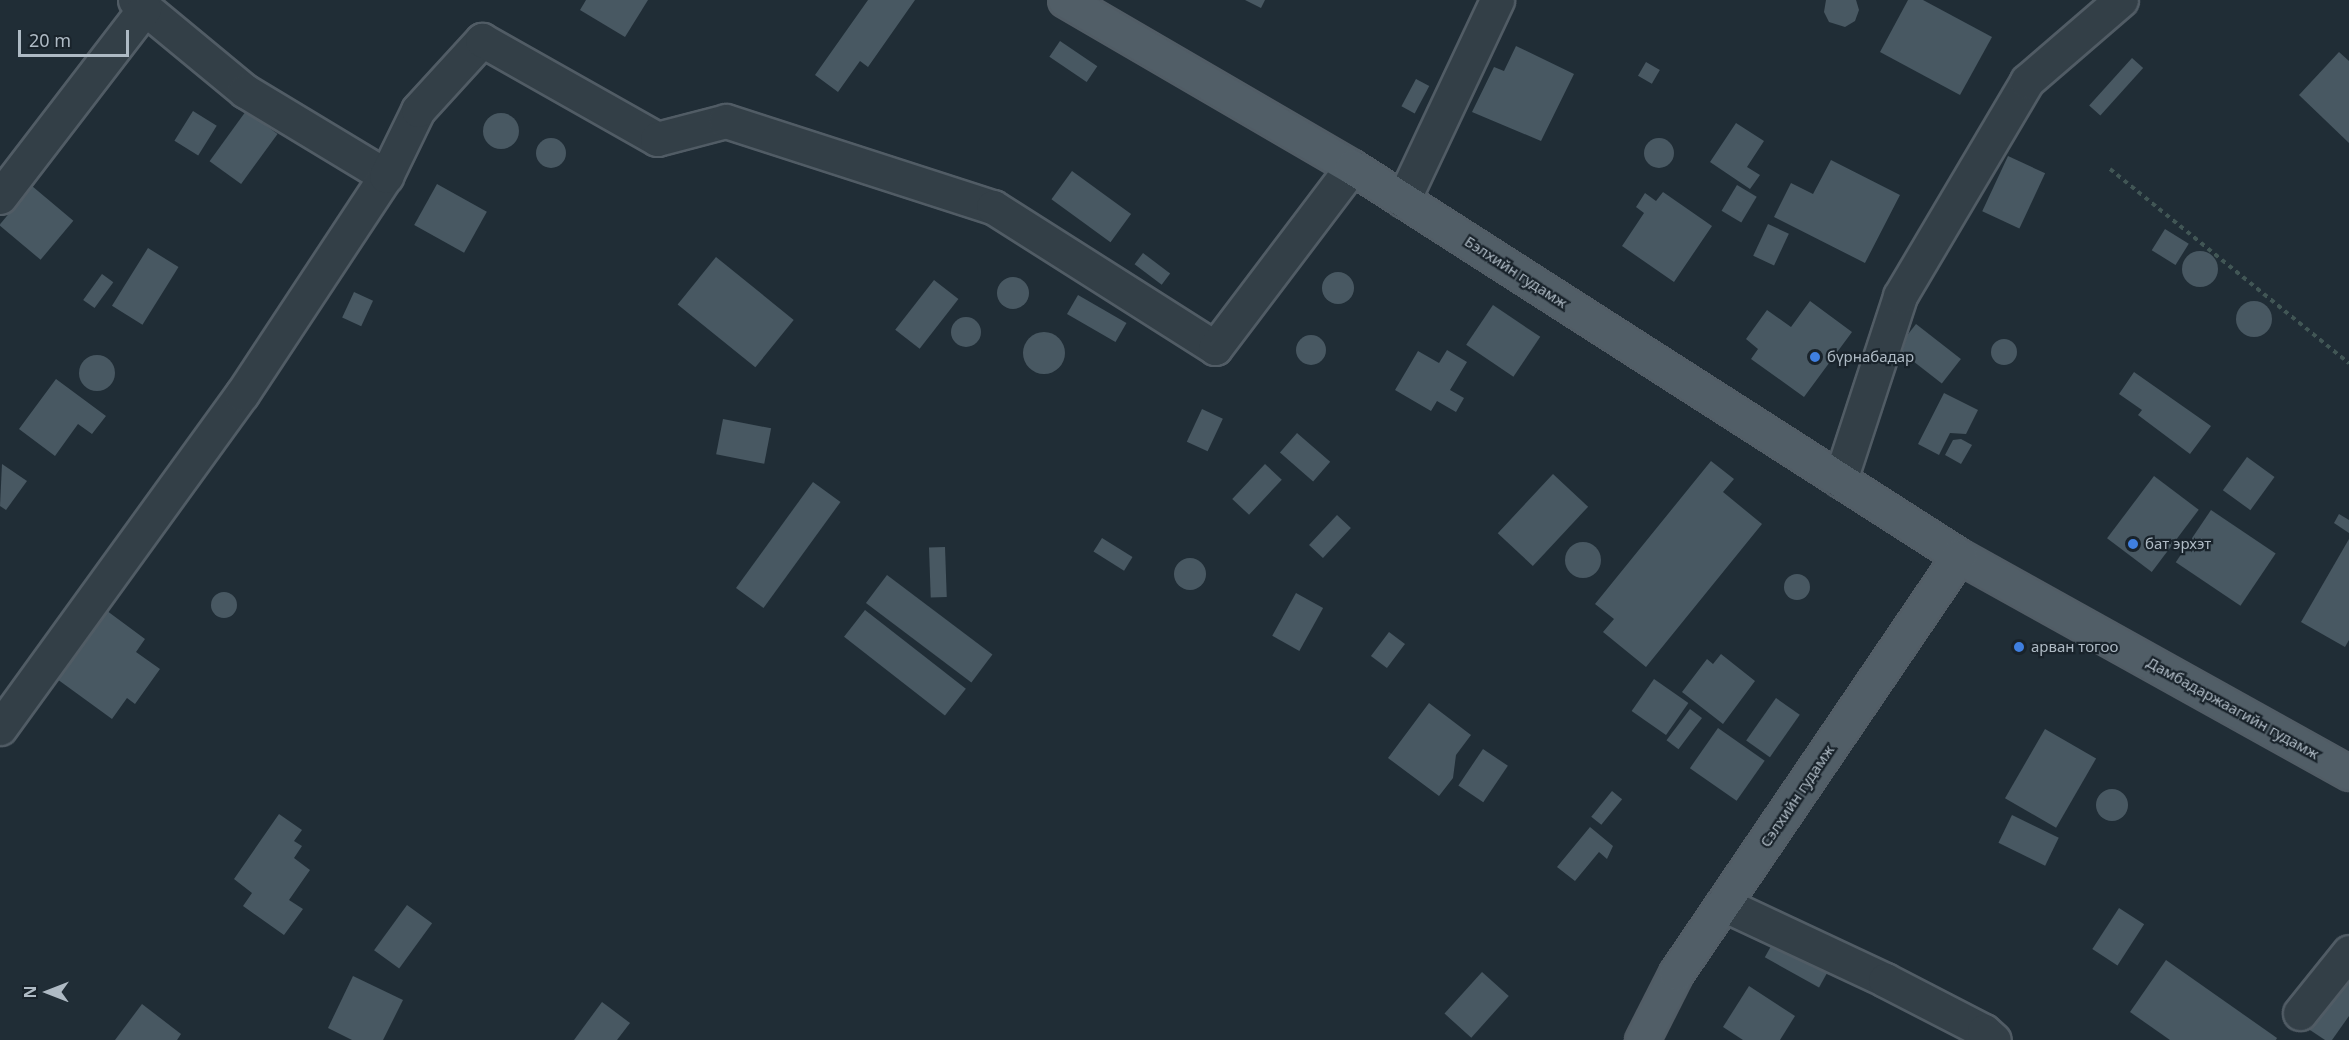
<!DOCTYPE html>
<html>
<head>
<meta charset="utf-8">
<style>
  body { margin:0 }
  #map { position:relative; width:2349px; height:1040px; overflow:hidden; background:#202d36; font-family:"Noto Sans",sans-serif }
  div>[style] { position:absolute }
  .building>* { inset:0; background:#485862; transform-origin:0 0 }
  .round { border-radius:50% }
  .path>* { height:4px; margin-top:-2px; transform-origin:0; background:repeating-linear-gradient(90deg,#415655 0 4.5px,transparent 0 9px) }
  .roads { filter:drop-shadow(2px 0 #515c65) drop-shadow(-2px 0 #515c65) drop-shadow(0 2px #515c65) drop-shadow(0 -2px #515c65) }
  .minor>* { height:33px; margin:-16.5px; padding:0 16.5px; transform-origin:16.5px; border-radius:16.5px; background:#333f47 }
  .major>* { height:33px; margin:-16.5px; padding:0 16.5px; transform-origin:16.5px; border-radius:16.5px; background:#515e67 }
  .dots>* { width:16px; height:16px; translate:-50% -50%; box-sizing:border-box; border:3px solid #19232b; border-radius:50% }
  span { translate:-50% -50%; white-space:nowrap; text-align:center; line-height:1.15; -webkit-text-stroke:4.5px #19232b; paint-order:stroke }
  .street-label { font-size:15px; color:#aebac4 }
  .poi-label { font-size:15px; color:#aebac4 }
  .left { translate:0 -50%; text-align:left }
  .north { position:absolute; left:18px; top:962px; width:60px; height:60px; -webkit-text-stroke:4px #19232b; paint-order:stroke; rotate:270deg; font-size:16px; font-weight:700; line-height:24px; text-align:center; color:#aebac4 }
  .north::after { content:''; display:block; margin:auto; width:21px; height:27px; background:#aebac4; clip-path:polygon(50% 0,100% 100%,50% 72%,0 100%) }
  .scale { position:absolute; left:18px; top:30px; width:111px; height:27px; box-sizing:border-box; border:3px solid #aebac4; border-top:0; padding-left:8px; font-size:18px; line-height:21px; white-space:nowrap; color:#aebac4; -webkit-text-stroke:4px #19232b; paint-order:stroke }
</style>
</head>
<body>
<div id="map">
  <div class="building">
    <i style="clip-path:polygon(586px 0,648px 0,625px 37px,580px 10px)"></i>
    <i style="clip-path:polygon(868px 0,915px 0,868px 67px,860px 61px,838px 92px,815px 75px)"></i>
    <i style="clip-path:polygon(1245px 0,1265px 0,1261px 8px)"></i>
    <i style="clip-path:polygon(1826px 0,1856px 0,1859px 10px,1855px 21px,1845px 27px,1829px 22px,1824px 12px)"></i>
    <i style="clip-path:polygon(1908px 0,1923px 0,1992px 37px,1960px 95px,1880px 52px)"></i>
    <i style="left:1060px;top:41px;width:45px;height:19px;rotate:34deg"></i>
    <i style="clip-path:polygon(1516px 46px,1574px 74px,1541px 141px,1472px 112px,1494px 67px,1504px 71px)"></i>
    <i style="clip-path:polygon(2339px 52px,2349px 61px,2349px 143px,2299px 95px)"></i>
    <i style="left:2132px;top:58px;width:15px;height:64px;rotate:42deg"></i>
    <i style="left:1646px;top:62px;width:16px;height:16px;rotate:30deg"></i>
    <i style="left:1416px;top:79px;width:15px;height:31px;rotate:28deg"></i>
    <i style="left:193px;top:111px;width:28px;height:35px;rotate:32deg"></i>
    <i style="left:246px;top:111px;width:39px;height:62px;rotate:36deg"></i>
    <i class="round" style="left:483px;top:113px;width:36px;height:36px"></i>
    <i style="clip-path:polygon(1736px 123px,1764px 141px,1747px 167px,1760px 175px,1750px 189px,1710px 162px)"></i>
    <i class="round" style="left:536px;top:138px;width:30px;height:30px"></i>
    <i class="round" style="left:1644px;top:138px;width:30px;height:30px"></i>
    <i style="left:2008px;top:156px;width:41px;height:61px;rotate:25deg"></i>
    <i style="clip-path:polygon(1831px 160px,1900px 195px,1865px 263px,1774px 217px,1791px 183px,1813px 194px)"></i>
    <i style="left:1072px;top:171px;width:73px;height:35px;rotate:36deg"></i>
    <i style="left:437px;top:184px;width:57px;height:47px;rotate:29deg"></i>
    <i style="left:1737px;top:185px;width:23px;height:30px;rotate:31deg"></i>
    <i style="left:32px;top:186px;width:54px;height:51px;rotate:40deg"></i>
    <i style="clip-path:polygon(1663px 192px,1712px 226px,1674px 282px,1622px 246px,1644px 213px,1636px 207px,1645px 193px,1656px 201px)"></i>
    <i style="left:1768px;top:224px;width:23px;height:35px;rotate:25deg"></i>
    <i style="left:2165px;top:229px;width:28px;height:25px;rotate:32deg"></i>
    <i style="left:148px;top:248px;width:36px;height:68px;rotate:32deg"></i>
    <i class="round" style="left:2182px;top:251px;width:36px;height:36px"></i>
    <i style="left:1143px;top:253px;width:34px;height:14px;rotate:37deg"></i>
    <i style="left:716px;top:257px;width:100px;height:61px;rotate:39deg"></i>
    <i class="round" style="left:1322px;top:272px;width:32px;height:32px"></i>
    <i style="left:102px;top:274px;width:14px;height:32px;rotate:36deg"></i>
    <i class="round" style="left:997px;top:277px;width:32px;height:32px"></i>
    <i style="left:934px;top:280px;width:31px;height:63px;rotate:38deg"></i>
    <i style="left:354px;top:292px;width:21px;height:28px;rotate:25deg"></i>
    <i style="left:1078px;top:295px;width:56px;height:22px;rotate:30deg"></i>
    <i style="clip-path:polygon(1810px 301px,1852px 332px,1804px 397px,1751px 359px,1758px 349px,1746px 339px,1767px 310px,1791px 327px)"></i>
    <i class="round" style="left:2236px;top:301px;width:36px;height:36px"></i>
    <i style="left:1493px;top:305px;width:57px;height:48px;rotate:34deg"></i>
    <i class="round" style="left:951px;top:317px;width:30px;height:30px"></i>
    <i style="left:1916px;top:324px;width:57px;height:31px;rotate:38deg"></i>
    <i class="round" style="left:1023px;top:332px;width:42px;height:42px"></i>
    <i class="round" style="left:1296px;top:335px;width:30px;height:30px"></i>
    <i class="round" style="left:1991px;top:339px;width:26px;height:26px"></i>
    <i style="clip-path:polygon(1447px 350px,1467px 362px,1450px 390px,1464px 398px,1456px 412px,1437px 401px,1431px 411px,1395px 390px,1418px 351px,1439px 363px)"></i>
    <i class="round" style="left:79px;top:355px;width:36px;height:36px"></i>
    <i style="clip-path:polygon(2134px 372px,2211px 426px,2190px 454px,2138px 415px,2142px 410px,2119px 394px)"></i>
    <i style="clip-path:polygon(56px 379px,106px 416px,92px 434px,78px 424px,55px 456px,19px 429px)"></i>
    <i style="clip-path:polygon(1944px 393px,1978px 410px,1966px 434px,1950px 433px,1939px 455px,1918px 444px)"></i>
    <i style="left:1202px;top:409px;width:23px;height:36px;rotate:25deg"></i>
    <i style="left:723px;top:419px;width:49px;height:36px;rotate:11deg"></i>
    <i style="left:1297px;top:433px;width:44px;height:26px;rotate:41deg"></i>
    <i style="clip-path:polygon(1961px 439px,1972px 445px,1961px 464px,1945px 455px,1953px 440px)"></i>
    <i style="left:2247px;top:457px;width:34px;height:41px;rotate:36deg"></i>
    <i style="clip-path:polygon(1711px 461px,1734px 479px,1723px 492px,1762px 524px,1646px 667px,1603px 632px,1614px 619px,1595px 604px)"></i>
    <i style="clip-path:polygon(2px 464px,27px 481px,6px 510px,0 506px)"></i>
    <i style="left:1265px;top:464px;width:23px;height:48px;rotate:43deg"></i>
    <i style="left:1553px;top:474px;width:48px;height:81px;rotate:43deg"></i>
    <i style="left:2154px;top:476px;width:56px;height:78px;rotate:37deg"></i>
    <i style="left:813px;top:482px;width:34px;height:131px;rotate:36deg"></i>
    <i style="left:2211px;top:510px;width:78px;height:63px;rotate:34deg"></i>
    <i style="clip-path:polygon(2339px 514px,2349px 520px,2349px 533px,2334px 523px)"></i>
    <i style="left:1337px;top:515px;width:19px;height:41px;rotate:43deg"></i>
    <i style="left:1102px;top:538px;width:36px;height:16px;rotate:32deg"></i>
    <i style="clip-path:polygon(2349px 539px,2349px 640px,2345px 647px,2301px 622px)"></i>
    <i class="round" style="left:1565px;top:542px;width:36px;height:36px"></i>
    <i style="left:945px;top:547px;width:50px;height:16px;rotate:88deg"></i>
    <i class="round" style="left:1174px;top:558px;width:32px;height:32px"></i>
    <i class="round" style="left:1784px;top:574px;width:26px;height:26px"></i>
    <i style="left:887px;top:575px;width:132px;height:35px;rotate:37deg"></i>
    <i class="round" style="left:211px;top:592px;width:26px;height:26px"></i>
    <i style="left:1296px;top:593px;width:31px;height:49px;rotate:29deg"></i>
    <i style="clip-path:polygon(95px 602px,145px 639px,136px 652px,160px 669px,135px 704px,127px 698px,112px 719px,46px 671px)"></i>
    <i style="left:865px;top:610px;width:128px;height:34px;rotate:38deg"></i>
    <i style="left:1389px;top:632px;width:20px;height:30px;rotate:37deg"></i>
    <i style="clip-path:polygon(1721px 654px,1755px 681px,1723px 724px,1682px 692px,1707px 659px,1713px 664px)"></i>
    <i style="left:1654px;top:679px;width:42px;height:39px;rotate:35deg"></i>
    <i style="left:1776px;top:698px;width:29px;height:52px;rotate:35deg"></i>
    <i style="clip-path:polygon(1429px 703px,1471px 735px,1456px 755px,1453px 778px,1439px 796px,1388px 758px)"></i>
    <i style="left:1690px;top:709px;width:15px;height:39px;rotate:37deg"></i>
    <i style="left:1718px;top:728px;width:57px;height:49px;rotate:35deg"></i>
    <i style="left:2045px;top:729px;width:59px;height:80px;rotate:30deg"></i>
    <i style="left:1483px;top:749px;width:30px;height:44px;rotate:34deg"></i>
    <i class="round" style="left:2096px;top:789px;width:32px;height:32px"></i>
    <i style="left:1612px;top:791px;width:13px;height:33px;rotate:39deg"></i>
    <i style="clip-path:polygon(279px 814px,302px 830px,294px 841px,302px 846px,294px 858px,310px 870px,289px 900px,303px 909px,284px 935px,243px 906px,252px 893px,234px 879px)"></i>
    <i style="left:2012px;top:815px;width:52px;height:31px;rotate:26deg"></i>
    <i style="clip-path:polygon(1590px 827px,1613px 846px,1607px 859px,1599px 852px,1575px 881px,1557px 867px)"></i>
    <i style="left:407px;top:905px;width:31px;height:56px;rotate:36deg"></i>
    <i style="left:2119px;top:908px;width:30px;height:49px;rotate:33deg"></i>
    <i style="left:1775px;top:939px;width:62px;height:21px;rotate:29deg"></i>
    <i style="clip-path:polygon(2166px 960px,2277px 1038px,2276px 1040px,2170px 1040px,2130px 1012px)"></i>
    <i style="clip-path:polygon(2349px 967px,2349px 1016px,2332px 1040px,2325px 1040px,2307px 1028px)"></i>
    <i style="left:1482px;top:972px;width:36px;height:56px;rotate:42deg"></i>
    <i style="clip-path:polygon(353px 976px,403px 1000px,383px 1040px,352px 1040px,328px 1028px)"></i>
    <i style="clip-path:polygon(1749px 986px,1795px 1016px,1780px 1040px,1743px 1040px,1723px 1027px)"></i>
    <i style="clip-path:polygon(602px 1002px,630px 1023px,617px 1040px,574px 1040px)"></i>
    <i style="clip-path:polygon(142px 1004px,181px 1034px,177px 1040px,115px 1040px)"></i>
  </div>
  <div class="path">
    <i style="left:2110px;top:169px;width:308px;rotate:39.1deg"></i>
  </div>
  <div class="roads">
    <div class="minor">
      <i style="left:135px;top:0;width:143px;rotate:39.6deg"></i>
      <i style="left:245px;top:91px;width:165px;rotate:31.1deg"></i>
      <i style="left:0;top:197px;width:237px;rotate:-52.5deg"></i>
      <i style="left:1403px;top:200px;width:221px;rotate:-64.8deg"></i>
      <i style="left:1840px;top:480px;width:194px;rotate:-71.9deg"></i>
      <i style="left:1900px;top:296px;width:250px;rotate:-59.4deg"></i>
      <i style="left:2027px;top:81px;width:124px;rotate:-40.8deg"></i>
      <i style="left:0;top:728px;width:412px;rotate:-54.1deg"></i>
      <i style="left:242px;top:394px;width:261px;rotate:-56.6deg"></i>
      <i style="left:386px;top:176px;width:73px;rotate:-64.1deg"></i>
      <i style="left:418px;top:110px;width:95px;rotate:-47.6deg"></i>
      <i style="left:482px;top:40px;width:201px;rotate:29.5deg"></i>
      <i style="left:657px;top:139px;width:71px;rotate:-14.6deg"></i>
      <i style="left:726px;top:121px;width:281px;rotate:17.9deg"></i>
      <i style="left:993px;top:207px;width:263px;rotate:32.4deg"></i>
      <i style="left:1215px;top:348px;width:227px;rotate:-52.9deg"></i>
      <i style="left:1723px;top:904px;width:179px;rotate:25.1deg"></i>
      <i style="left:1885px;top:980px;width:111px;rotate:27.3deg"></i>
      <i style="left:1984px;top:1031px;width:13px;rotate:42deg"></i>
      <i style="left:2300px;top:1013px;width:78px;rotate:-51.2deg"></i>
    </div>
    <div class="major">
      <i style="left:1065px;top:0;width:332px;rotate:30.2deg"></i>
      <i style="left:1352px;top:167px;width:721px;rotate:32.65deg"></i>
      <i style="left:1959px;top:556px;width:446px;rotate:29.1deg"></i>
      <i style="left:1642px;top:1040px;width:75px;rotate:-63.1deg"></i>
      <i style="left:1676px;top:973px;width:504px;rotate:-55.84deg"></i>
    </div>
  </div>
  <div class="dots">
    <i style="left:1815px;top:357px;background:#3f7fe0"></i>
    <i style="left:2133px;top:544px;background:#3f7fe0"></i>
    <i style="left:2019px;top:647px;background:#3f7fe0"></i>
  </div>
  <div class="street-label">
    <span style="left:1516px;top:272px;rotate:33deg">Бэлхийн гудамж</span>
    <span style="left:2233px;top:708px;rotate:29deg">Дамбадаржаагийн гудамж</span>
    <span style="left:1797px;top:796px;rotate:-56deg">Сэлхийн гудамж</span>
  </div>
  <div class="poi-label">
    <span class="left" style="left:1827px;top:357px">бүрнабадар</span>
    <span class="left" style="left:2145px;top:544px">бат эрхэт</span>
    <span class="left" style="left:2031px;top:647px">арван тогоо</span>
  </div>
  <div class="north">N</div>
  <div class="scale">20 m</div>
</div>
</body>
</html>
